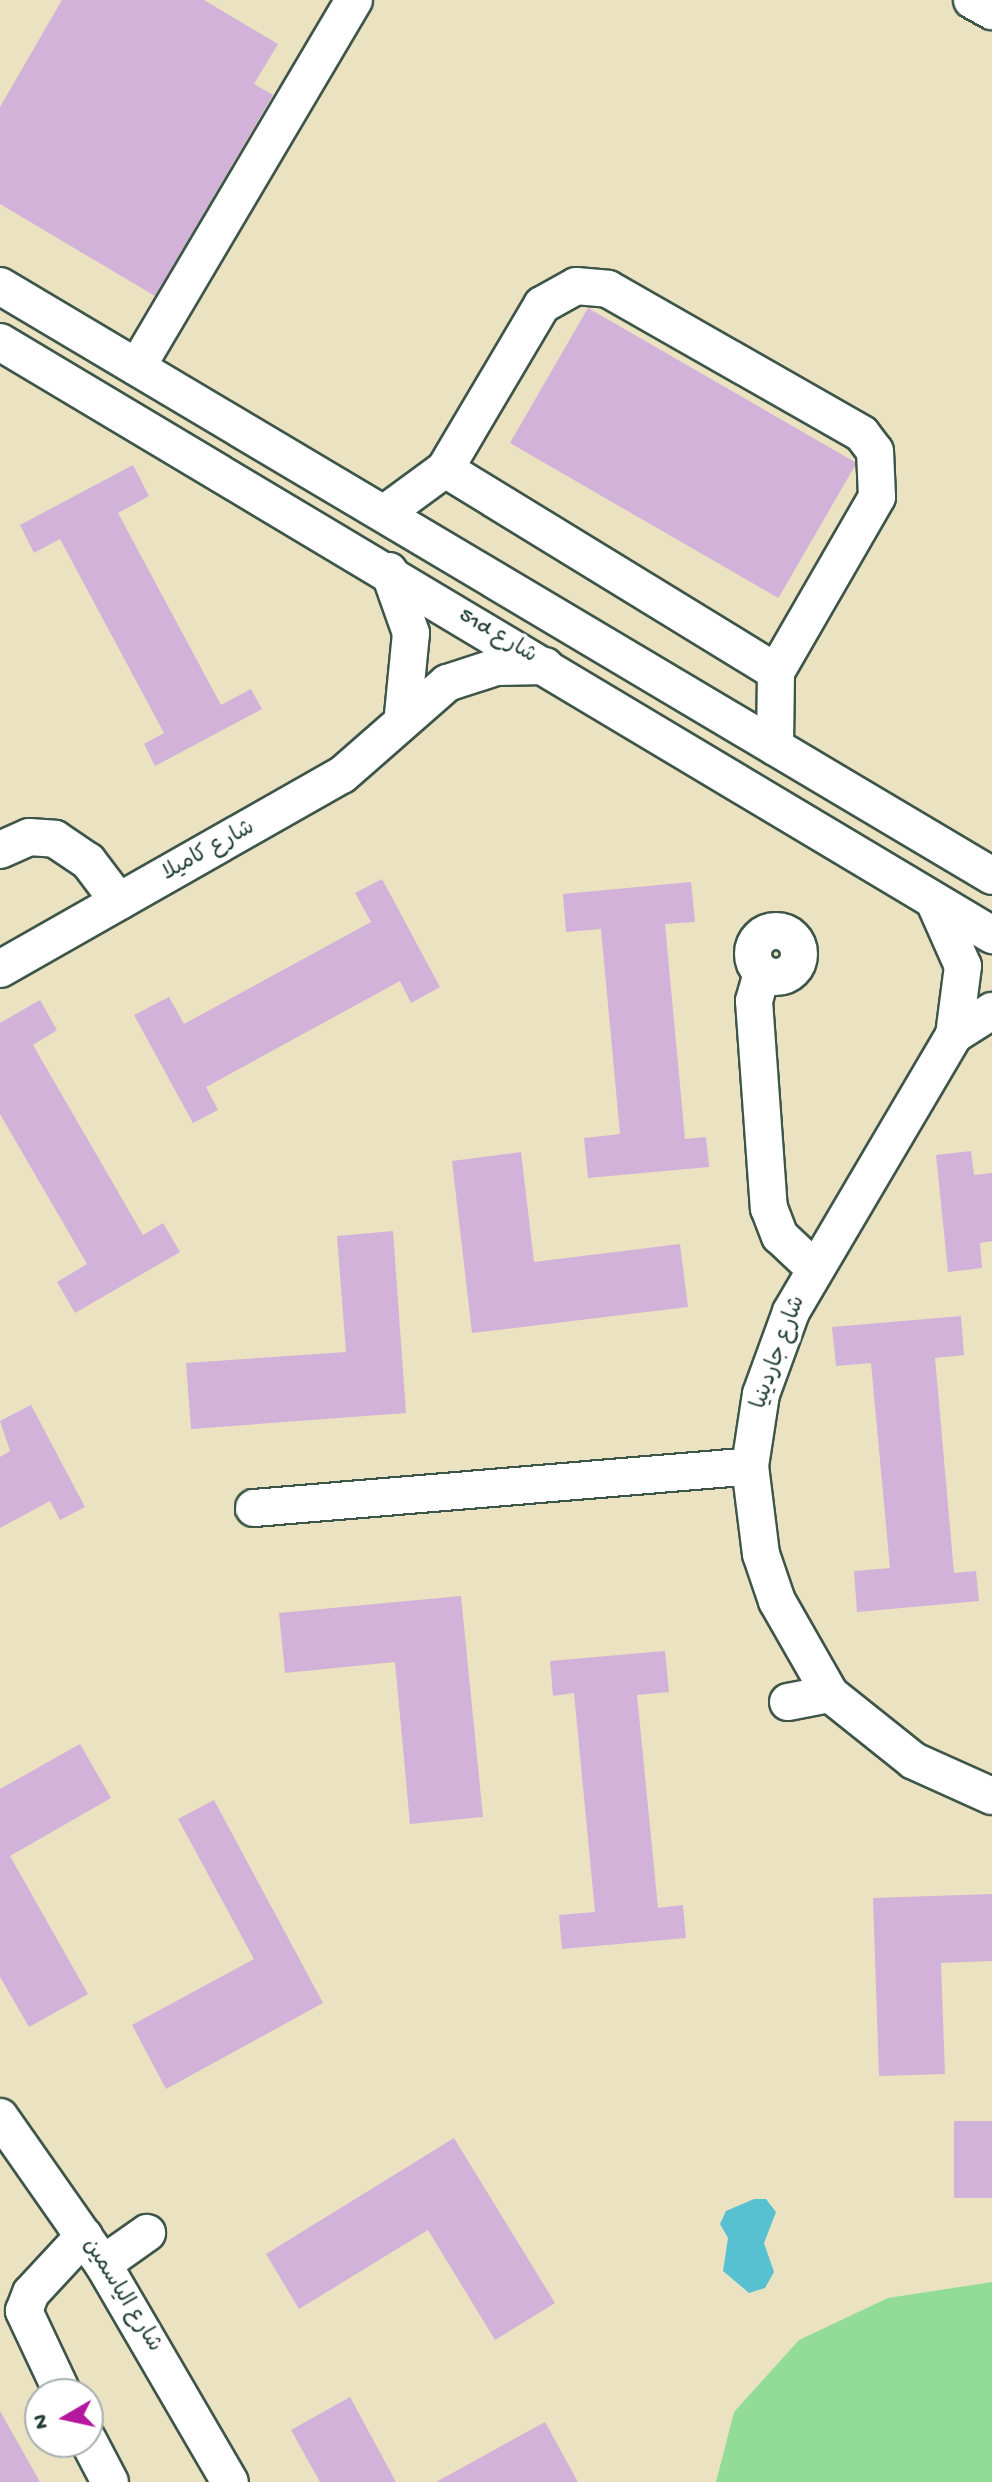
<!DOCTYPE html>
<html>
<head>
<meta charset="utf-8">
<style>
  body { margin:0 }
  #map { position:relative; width:992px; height:2482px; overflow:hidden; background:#ebe2c1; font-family:"Gochi Hand","Playpen Sans Arabic",sans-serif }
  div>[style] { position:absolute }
  .green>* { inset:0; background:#92dc98 }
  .water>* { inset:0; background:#57c1d2 }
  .building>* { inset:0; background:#d2b2d9; transform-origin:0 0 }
  .roads { filter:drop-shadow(2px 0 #3e5649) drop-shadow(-2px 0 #3e5649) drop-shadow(0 2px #3e5649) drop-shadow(0 -2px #3e5649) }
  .minor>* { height:36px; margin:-18px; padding:0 18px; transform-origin:18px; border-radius:18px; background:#fff }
  .minor>.ring { margin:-18px; padding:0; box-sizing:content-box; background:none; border:36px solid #fff; border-radius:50% }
  span { translate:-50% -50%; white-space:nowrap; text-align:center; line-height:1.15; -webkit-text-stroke:7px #fff; paint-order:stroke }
  .street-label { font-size:22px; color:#1f3d34 }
  .north { position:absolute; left:24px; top:2378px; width:80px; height:80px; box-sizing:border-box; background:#fff; border:2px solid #a5b1ae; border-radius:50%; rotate:261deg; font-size:22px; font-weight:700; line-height:32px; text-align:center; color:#1f3d34 }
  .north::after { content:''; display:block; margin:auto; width:28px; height:36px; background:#b5179e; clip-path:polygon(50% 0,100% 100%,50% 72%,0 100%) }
</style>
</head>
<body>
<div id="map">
  <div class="green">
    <i style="clip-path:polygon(992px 2282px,992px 2482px,716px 2482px,734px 2412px,799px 2340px,888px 2298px)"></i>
  </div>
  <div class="water">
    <i style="clip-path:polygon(754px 2199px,766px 2199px,776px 2212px,764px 2243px,774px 2272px,765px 2288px,749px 2293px,723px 2271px,728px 2238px,720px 2224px,726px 2211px)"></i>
  </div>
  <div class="building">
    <i style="clip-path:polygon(62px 0,204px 0,278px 44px,254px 84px,273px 95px,155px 296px,0 204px,0 107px)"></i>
    <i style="left:588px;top:308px;width:310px;height:156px;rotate:30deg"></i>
    <i style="clip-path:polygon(133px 465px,149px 496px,118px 513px,221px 705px,251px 689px,262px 709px,155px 766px,144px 744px,164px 733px,60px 539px,34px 553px,20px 525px)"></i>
    <i style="clip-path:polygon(382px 879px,440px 987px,411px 1003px,400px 981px,206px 1087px,218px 1110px,193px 1123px,134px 1015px,169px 997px,184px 1024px,371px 922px,355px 893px)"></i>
    <i style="clip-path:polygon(691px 882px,695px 922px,665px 924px,685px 1139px,706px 1137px,709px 1167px,588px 1178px,584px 1138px,620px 1134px,601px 929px,566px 932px,563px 894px)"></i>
    <i style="clip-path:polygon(40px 1000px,57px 1030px,33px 1045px,143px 1235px,163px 1223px,180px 1252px,75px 1313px,57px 1282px,87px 1264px,0 1114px,0 1023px)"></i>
    <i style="clip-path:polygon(971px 1151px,974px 1175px,992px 1173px,992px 1241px,980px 1243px,982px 1268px,948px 1272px,936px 1155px)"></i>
    <i style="clip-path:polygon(521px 1152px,534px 1262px,680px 1244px,688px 1307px,472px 1333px,452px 1161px)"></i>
    <i style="clip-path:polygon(393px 1231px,406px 1413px,191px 1429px,186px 1363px,346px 1352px,337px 1236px)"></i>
    <i style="clip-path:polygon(961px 1316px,964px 1355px,935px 1358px,954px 1573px,976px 1571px,979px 1601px,857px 1612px,854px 1571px,890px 1568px,871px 1363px,836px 1366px,832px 1327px)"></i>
    <i style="clip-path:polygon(31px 1405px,85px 1507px,60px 1520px,50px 1501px,0 1528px,0 1457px,10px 1451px,0 1421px)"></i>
    <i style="clip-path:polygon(461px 1596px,483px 1817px,410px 1824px,395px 1662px,285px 1673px,279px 1613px)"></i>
    <i style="clip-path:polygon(665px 1651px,669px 1692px,637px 1695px,658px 1908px,683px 1905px,686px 1938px,562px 1949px,559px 1915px,595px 1912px,574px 1693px,553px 1696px,550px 1661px)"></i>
    <i style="clip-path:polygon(80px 1744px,111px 1798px,10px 1856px,88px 1994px,29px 2027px,0 1977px,0 1789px)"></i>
    <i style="clip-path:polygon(214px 1800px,323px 2003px,166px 2089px,132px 2025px,254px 1959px,178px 1819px)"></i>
    <i style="clip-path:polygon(992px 1894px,992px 1961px,941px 1963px,945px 2074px,879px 2076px,873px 1898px)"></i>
    <i style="left:992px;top:2121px;width:77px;height:38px;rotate:90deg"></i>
    <i style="clip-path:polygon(454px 2138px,555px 2303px,495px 2340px,428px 2230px,299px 2309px,266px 2254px)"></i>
    <i style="clip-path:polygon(350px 2397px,396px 2482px,320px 2482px,291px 2430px)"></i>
    <i style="clip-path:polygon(0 2411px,40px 2482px,0 2482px)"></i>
    <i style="clip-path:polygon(545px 2422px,578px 2482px,436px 2482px)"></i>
  </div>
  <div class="roads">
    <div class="minor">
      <i style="left:972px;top:0;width:23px;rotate:29deg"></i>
      <i style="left:0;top:286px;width:1154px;rotate:30.74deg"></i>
      <i style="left:0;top:342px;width:1156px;rotate:30.87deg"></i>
      <i style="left:137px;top:367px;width:426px;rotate:-59.4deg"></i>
      <i style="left:445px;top:469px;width:388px;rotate:31.5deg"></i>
      <i style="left:385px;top:513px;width:74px;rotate:-36.3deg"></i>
      <i style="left:445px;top:469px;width:191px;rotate:-59.4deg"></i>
      <i style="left:542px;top:305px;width:39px;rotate:-29deg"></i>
      <i style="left:576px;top:286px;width:32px;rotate:5deg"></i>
      <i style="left:608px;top:289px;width:292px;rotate:29.7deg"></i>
      <i style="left:862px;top:434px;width:21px;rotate:53deg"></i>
      <i style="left:875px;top:451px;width:46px;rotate:87.5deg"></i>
      <i style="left:877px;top:497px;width:202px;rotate:120deg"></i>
      <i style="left:776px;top:672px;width:75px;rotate:90.8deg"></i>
      <i style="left:389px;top:571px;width:66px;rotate:70.5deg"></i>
      <i style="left:411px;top:633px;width:82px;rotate:95.6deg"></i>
      <i style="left:0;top:850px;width:32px;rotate:-24deg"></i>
      <i style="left:29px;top:837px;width:26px;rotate:4deg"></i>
      <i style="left:55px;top:839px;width:40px;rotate:34deg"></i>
      <i style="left:88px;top:861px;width:51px;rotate:52.9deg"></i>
      <i style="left:934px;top:901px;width:71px;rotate:66deg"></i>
      <i style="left:963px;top:966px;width:70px;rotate:97.4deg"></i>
      <i style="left:954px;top:1035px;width:321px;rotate:120.5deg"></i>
      <i style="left:791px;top:1312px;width:87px;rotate:110.1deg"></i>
      <i style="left:761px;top:1394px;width:73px;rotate:98.7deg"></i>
      <i style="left:750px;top:1466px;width:89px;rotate:82.9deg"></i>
      <i style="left:761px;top:1554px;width:50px;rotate:71.2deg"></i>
      <i style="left:777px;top:1601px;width:107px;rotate:60.3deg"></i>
      <i style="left:830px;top:1694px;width:107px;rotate:38.6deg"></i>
      <i style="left:914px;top:1761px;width:85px;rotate:24.2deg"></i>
      <i class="ring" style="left:753px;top:931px;width:10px;height:10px"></i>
      <i style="left:0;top:969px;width:393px;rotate:-29.6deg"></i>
      <i style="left:342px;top:775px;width:140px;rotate:-41.2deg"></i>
      <i style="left:447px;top:683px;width:52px;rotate:-18.1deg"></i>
      <i style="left:496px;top:667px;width:49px;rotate:-1.2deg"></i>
      <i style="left:762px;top:973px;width:29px;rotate:106deg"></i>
      <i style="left:754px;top:1001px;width:208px;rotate:85.9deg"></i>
      <i style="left:769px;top:1208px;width:30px;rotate:69deg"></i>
      <i style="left:780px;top:1236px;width:47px;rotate:43.3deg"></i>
      <i style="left:954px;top:1035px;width:45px;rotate:-32.3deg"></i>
      <i style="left:254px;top:1508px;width:498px;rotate:-4.8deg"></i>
      <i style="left:788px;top:1702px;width:43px;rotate:-10.8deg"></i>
      <i style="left:0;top:2117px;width:179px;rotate:55deg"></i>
      <i style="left:103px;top:2264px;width:252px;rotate:59.8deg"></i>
      <i style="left:103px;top:2264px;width:54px;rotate:-35.2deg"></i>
      <i style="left:63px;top:2394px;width:92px;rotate:-115.2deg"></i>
      <i style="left:24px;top:2311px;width:19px;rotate:-69deg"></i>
      <i style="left:31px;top:2293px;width:78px;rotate:-47.1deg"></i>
      <i style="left:88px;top:2440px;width:47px;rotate:62.4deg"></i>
    </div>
  </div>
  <div class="street-label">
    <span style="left:497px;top:637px;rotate:31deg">51d شارع</span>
    <span style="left:209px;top:852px;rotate:-29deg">شارع كاميلا</span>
    <span style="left:780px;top:1353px;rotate:-70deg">شارع جاردينيا</span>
    <span style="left:121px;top:2296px;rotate:58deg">شارع الياسمين</span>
  </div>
  <div class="north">N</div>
</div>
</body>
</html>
